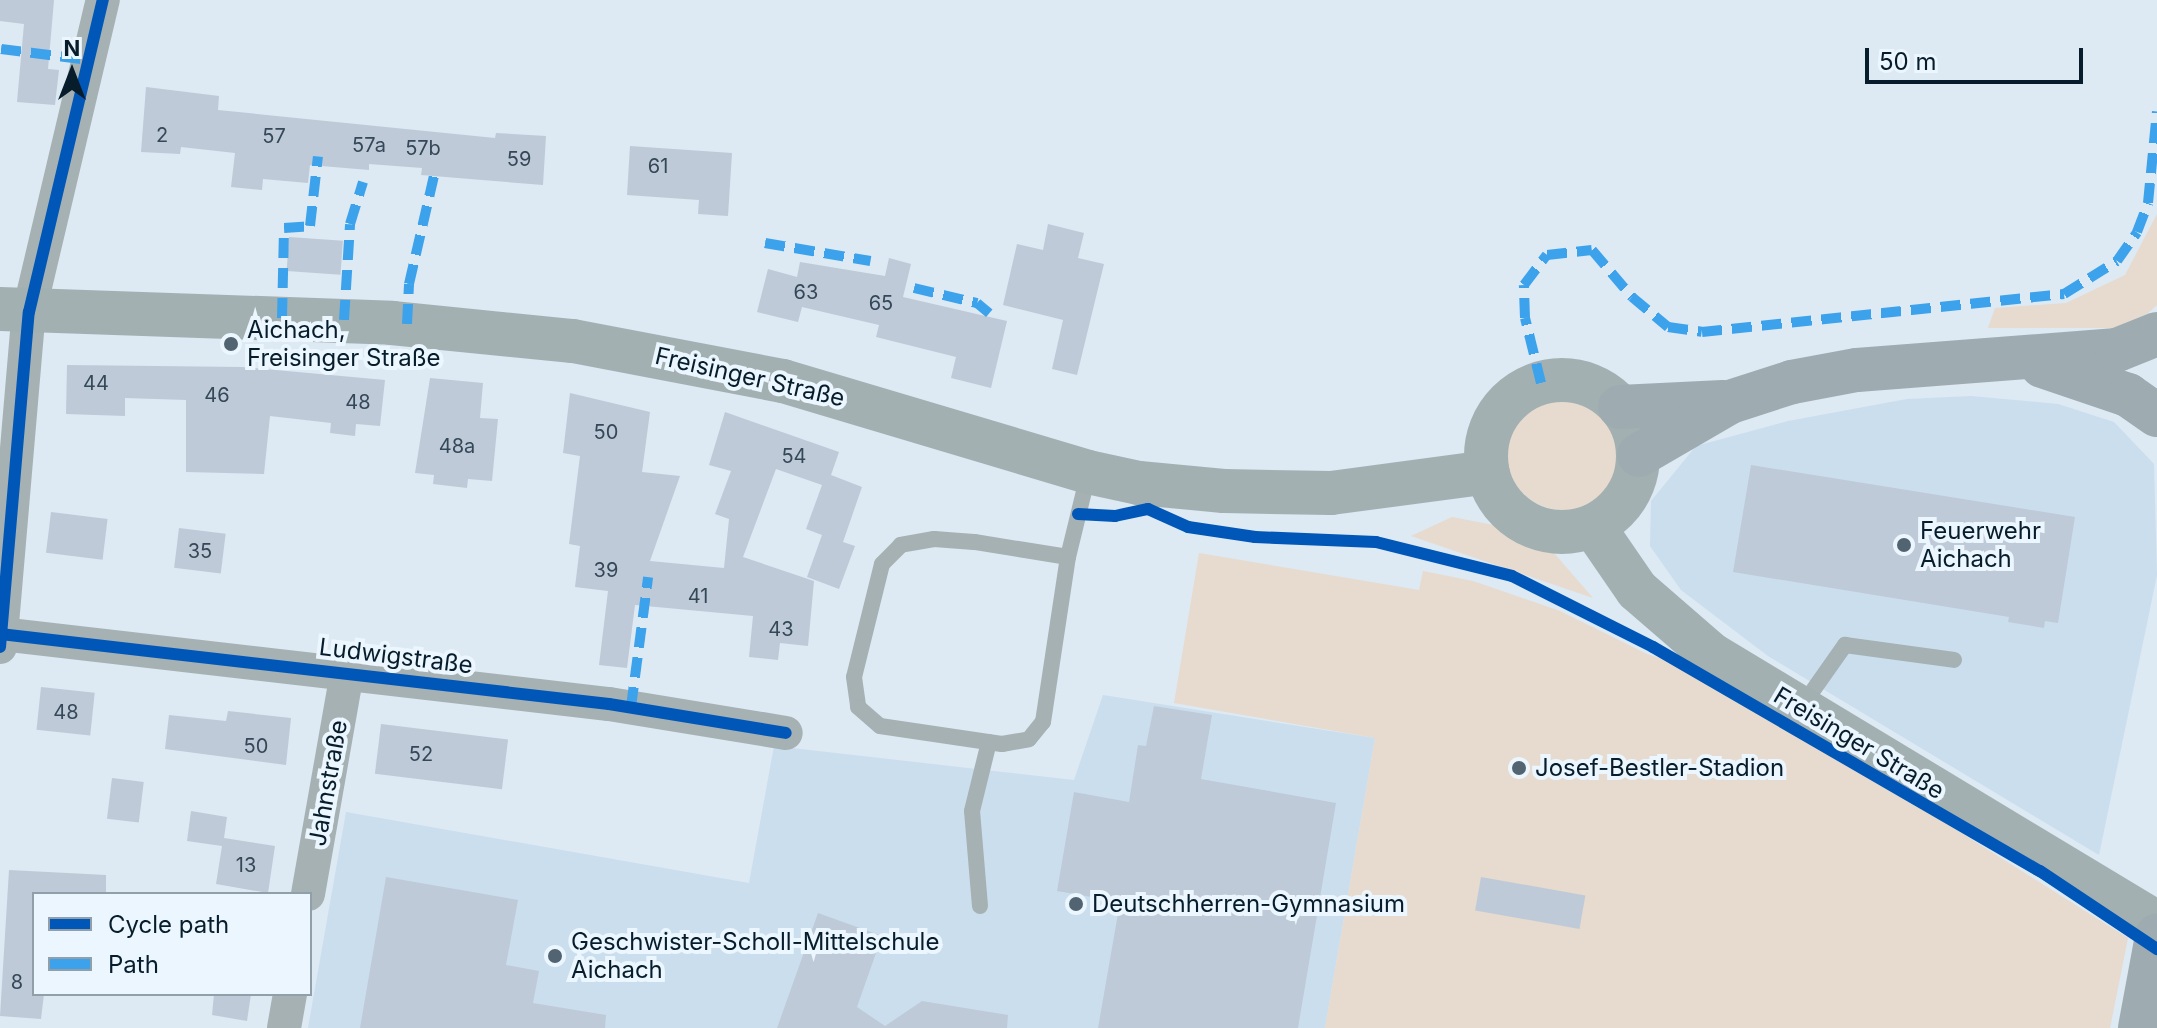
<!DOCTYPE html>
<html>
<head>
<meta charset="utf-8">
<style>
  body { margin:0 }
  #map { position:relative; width:2157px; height:1028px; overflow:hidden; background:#dde9f3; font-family:Inter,sans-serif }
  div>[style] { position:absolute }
  .built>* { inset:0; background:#cbdeed }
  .green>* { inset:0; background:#e7dace }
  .round { border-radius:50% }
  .building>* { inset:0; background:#bfcad8; transform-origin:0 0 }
  .service>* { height:16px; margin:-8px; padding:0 8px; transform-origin:8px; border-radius:8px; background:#a5b1b2 }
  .minor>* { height:34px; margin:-17px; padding:0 17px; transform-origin:17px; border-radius:17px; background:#a5b1b2 }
  .secondary>* { height:44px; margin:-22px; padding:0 22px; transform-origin:22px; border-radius:22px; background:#a2b0b2 }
  .secondary>.ring { margin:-22px; padding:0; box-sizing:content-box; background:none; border:44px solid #a2b0b2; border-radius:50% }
  .trunk>* { height:44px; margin:-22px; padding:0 22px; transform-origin:22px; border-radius:22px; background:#9eabb0 }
  .quiet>* { height:10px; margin-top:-5px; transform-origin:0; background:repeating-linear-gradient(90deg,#3ca2eb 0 20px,transparent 0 30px) }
  .cycleway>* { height:12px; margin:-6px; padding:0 6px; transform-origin:6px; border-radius:6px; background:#0057b8 }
  .dots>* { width:22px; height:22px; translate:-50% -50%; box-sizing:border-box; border:4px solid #ebf6fe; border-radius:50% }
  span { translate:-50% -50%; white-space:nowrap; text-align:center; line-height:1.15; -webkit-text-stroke:8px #ebf6fe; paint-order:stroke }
  .number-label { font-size:20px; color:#354857 }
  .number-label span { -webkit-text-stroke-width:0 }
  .poi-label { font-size:24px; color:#071d2c }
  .left { translate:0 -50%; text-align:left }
  .street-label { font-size:24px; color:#071d2c }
  .legend { position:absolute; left:32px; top:892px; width:280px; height:104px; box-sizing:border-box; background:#ebf6fe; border:2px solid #909faa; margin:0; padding:10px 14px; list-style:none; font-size:24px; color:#071d2c }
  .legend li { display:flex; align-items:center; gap:16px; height:40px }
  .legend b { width:40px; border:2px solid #909faa }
  .north { position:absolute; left:32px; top:32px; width:80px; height:80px; -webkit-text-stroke:6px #ebf6fe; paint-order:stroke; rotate:0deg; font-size:22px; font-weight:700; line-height:32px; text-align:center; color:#071d2c }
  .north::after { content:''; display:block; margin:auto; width:28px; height:36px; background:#071d2c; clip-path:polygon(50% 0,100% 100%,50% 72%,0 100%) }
  .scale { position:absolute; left:1865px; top:48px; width:218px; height:36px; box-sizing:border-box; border:4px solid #071d2c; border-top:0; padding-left:10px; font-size:24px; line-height:28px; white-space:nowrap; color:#071d2c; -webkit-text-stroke:6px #ebf6fe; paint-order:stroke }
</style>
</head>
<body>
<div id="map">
  <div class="built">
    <i style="clip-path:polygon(1971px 396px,2058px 404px,2114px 422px,2154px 464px,2157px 575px,2099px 855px,1768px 656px,1681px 590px,1650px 546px,1651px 501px,1696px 446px,1788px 421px,1907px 399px)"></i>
    <i style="clip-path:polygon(1103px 695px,1375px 738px,1325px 1028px,308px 1028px,346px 812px,749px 883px,774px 746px,1074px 780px)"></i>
  </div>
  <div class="green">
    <i style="clip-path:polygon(2157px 214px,2157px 305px,2147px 314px,2113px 328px,1988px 328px,1995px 308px,2066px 303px,2125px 275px)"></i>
    <i class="round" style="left:1507px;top:398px;width:112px;height:112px"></i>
    <i style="clip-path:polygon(1452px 517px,1504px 527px,1554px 553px,1593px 598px,1411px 536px)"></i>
    <i style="clip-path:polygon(1199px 553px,1419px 590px,1423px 571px,1473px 581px,1560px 611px,1647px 654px,1711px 675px,2128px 938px,2110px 1028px,1325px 1028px,1375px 738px,1174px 703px)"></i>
  </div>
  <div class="building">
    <i style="clip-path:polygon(0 0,54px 0,48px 69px,59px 70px,55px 105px,17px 102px,24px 24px,0 21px)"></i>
    <i style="clip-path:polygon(146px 87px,219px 96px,218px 110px,495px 138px,496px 133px,546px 136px,543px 185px,421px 175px,422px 168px,369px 164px,369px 170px,310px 165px,308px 183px,263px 179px,262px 190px,231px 187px,235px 153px,181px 147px,180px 154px,141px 152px)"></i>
    <i style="clip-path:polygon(630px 146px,732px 153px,728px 216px,698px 214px,699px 200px,627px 195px)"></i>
    <i style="clip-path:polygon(1048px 224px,1084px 233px,1078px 258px,1104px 264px,1077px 375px,1052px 369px,1063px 320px,1003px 305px,1017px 244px,1043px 250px)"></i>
    <i style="left:289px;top:237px;width:54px;height:34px;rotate:4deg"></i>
    <i style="clip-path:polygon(889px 258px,911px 264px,903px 297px,1007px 321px,991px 388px,951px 378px,956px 357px,876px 337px,879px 325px,802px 307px,798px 322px,757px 312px,768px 269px,797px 277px,800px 262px,885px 276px)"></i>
    <i style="clip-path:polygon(67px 365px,242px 367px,385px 380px,380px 426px,356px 424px,355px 436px,330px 433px,331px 423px,270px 416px,264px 474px,186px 472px,186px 400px,125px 398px,125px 416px,66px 414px)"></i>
    <i style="clip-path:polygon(430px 378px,483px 383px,480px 418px,498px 419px,492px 481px,468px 479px,467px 488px,433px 484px,434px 475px,415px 473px)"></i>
    <i style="clip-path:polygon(570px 393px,650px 412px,642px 472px,680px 476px,650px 561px,724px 568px,729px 519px,715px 514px,731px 471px,709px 465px,725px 412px,839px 452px,831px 475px,862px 487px,843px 542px,855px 546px,839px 589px,807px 577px,822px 535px,806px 529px,822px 485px,776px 469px,743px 557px,814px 581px,808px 646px,780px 643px,778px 660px,749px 657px,753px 616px,635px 605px,627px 668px,599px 665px,608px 591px,575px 587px,580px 546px,569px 544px,580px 456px,563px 453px)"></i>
    <i style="clip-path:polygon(1751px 465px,2075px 517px,2058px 623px,2045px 621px,2044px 628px,2008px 622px,2009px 617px,1733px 572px)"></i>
    <i style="left:51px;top:512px;width:57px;height:41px;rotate:7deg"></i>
    <i style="left:179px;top:528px;width:47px;height:40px;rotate:7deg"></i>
    <i style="left:41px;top:687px;width:54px;height:43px;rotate:6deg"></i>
    <i style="clip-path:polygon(1154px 706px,1212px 715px,1201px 779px,1336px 803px,1298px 1028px,1098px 1028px,1120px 902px,1057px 891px,1074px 792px,1129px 802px,1138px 745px,1146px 746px)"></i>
    <i style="clip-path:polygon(228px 711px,291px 718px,286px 765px,165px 749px,169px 715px,226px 721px)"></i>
    <i style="left:381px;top:724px;width:128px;height:50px;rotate:7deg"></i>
    <i style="left:112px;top:778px;width:32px;height:41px;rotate:7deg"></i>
    <i style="clip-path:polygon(191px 811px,227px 817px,224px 838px,275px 846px,268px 893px,216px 884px,222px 846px,187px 841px)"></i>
    <i style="clip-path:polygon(9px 870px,106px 875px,106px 894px,34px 894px,34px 994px,44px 994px,41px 1019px,0 1016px)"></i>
    <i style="clip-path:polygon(386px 877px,518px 900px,506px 965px,539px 971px,533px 1003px,606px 1015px,605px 1028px,360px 1028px)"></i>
    <i style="left:1481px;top:877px;width:106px;height:34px;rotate:10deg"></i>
    <i style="clip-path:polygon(818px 913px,882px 936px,857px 1007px,885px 1026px,922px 1001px,1008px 1015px,1007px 1028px,777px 1028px)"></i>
    <i style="clip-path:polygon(214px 994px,251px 994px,247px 1021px,212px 1015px)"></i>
  </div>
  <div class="service">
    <i style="left:1068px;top:557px;width:95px;rotate:-170.9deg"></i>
    <i style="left:974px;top:542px;width:40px;rotate:-175.7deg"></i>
    <i style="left:934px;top:539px;width:34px;rotate:170deg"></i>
    <i style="left:901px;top:545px;width:27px;rotate:135deg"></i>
    <i style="left:882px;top:564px;width:116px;rotate:103.9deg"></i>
    <i style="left:854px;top:677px;width:30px;rotate:82deg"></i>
    <i style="left:858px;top:707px;width:29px;rotate:41deg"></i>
    <i style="left:880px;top:726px;width:123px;rotate:8.4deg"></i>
    <i style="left:1002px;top:744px;width:27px;rotate:-10deg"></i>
    <i style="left:1029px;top:739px;width:22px;rotate:-51deg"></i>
    <i style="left:1043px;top:722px;width:167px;rotate:-81.4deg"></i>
    <i style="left:1068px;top:557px;width:84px;rotate:-76.3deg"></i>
    <i style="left:1802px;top:706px;width:75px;rotate:-54.8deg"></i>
    <i style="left:1845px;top:645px;width:110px;rotate:7.8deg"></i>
    <i style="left:980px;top:906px;width:95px;rotate:-94.8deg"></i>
    <i style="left:972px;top:811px;width:71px;rotate:-76.2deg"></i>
  </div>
  <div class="minor">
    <i style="left:0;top:634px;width:613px;rotate:6.56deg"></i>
    <i style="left:609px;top:704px;width:179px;rotate:9.3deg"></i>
    <i style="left:0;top:647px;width:336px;rotate:-85.1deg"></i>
    <i style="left:29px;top:312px;width:321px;rotate:-76.7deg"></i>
    <i style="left:308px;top:894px;width:225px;rotate:-80deg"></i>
    <i style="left:284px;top:1028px;width:35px;rotate:-80deg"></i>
  </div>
  <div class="secondary">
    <i style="left:0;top:309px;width:392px;rotate:2deg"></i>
    <i style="left:392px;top:323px;width:182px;rotate:5.7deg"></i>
    <i style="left:573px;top:341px;width:214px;rotate:10.8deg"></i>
    <i style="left:783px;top:381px;width:318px;rotate:16.6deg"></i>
    <i style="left:1088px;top:472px;width:52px;rotate:12.2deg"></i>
    <i style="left:1139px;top:483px;width:85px;rotate:5.4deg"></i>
    <i style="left:1224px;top:491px;width:107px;rotate:1.1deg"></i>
    <i style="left:1331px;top:493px;width:158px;rotate:-7.6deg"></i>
    <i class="ring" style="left:1486px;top:380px;width:108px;height:108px"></i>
    <i style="left:1593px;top:526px;width:78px;rotate:55.5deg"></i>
    <i style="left:1637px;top:590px;width:98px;rotate:40.9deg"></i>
    <i style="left:1711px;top:654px;width:521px;rotate:31.1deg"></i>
  </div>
  <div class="trunk">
    <i style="left:2042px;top:366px;width:91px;rotate:18.6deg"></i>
    <i style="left:2128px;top:395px;width:35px;rotate:35deg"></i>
    <i style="left:1620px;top:407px;width:103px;rotate:-2.8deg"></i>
    <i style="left:1639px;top:455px;width:105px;rotate:-30.2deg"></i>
    <i style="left:1730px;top:402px;width:65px;rotate:-17.9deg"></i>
    <i style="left:1792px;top:382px;width:66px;rotate:-10.5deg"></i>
    <i style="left:1857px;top:370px;width:261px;rotate:-4.4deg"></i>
    <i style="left:2117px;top:350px;width:43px;rotate:-21.8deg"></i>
    <i style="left:2140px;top:1028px;width:94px;rotate:-79.5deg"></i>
  </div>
  <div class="quiet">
    <i style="left:1px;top:49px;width:89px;rotate:7.1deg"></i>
    <i style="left:765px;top:243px;width:107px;rotate:9.7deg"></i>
    <i style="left:914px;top:288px;width:65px;rotate:13.4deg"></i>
    <i style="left:977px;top:303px;width:16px;rotate:40deg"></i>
    <i style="left:282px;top:318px;width:90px;rotate:-88.7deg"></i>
    <i style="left:284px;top:228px;width:26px;rotate:-4deg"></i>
    <i style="left:310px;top:226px;width:70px;rotate:-83.5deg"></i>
    <i style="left:344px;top:320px;width:96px;rotate:-86.4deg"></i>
    <i style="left:350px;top:224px;width:44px;rotate:-72.8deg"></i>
    <i style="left:407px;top:324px;width:40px;rotate:-87.1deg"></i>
    <i style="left:409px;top:284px;width:111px;rotate:-77deg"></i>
    <i style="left:1541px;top:383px;width:67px;rotate:-103.8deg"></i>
    <i style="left:1525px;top:318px;width:33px;rotate:-92deg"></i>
    <i style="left:1524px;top:285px;width:38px;rotate:-53deg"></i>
    <i style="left:1547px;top:255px;width:45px;rotate:-6.3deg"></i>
    <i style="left:1592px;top:250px;width:62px;rotate:49.6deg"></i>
    <i style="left:1632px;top:297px;width:47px;rotate:39.8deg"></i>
    <i style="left:1668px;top:327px;width:34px;rotate:8deg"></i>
    <i style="left:1702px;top:332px;width:364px;rotate:-6deg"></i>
    <i style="left:2064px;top:294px;width:62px;rotate:-31.9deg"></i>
    <i style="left:2117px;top:261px;width:35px;rotate:-55deg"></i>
    <i style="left:2137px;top:232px;width:31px;rotate:-69deg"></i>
    <i style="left:2148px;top:203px;width:92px;rotate:-84.4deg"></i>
    <i style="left:631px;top:707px;width:131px;rotate:-82.5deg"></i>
  </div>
  <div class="cycleway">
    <i style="left:1078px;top:514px;width:37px;rotate:3deg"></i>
    <i style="left:1115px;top:516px;width:34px;rotate:-12deg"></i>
    <i style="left:1148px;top:509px;width:44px;rotate:24.2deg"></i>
    <i style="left:1188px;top:527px;width:68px;rotate:8.5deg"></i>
    <i style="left:1255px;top:537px;width:121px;rotate:2.4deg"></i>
    <i style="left:1376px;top:542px;width:140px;rotate:14deg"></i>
    <i style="left:1512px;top:576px;width:158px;rotate:26.7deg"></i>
    <i style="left:1653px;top:647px;width:447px;rotate:30.1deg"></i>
    <i style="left:2040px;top:871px;width:141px;rotate:33.7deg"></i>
    <i style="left:0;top:634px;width:613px;rotate:6.56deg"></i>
    <i style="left:609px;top:704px;width:179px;rotate:9.3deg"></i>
    <i style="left:0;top:647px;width:336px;rotate:-85.1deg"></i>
    <i style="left:29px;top:312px;width:321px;rotate:-76.7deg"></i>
  </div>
  <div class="dots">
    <i style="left:231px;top:344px;background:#526472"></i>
    <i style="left:1904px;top:545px;background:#526472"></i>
    <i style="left:1519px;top:768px;background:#526472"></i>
    <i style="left:1076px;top:904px;background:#526472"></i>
    <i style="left:555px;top:956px;background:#526472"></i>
  </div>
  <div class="number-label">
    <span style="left:162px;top:135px">2</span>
    <span style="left:274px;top:136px">57</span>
    <span style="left:369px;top:145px">57a</span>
    <span style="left:423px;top:148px">57b</span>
    <span style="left:519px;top:159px">59</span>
    <span style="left:658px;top:166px">61</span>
    <span style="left:806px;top:292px">63</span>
    <span style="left:881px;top:303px">65</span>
    <span style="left:96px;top:383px">44</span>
    <span style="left:217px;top:395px">46</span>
    <span style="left:358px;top:402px">48</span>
    <span style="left:606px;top:432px">50</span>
    <span style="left:457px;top:446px">48a</span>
    <span style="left:794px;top:456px">54</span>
    <span style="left:200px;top:551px">35</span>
    <span style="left:606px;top:570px">39</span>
    <span style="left:698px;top:596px">41</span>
    <span style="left:781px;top:629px">43</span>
    <span style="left:66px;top:712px">48</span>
    <span style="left:256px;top:746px">50</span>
    <span style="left:421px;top:754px">52</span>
    <span style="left:246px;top:865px">13</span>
    <span style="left:17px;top:982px">8</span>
  </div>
  <div class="poi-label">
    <span class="left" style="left:247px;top:344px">Aichach,<br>Freisinger Straße</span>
    <span class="left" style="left:1920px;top:545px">Feuerwehr<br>Aichach</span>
    <span class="left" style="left:1535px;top:768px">Josef-Bestler-Stadion</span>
    <span class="left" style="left:1092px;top:904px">Deutschherren-Gymnasium</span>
    <span class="left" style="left:571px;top:956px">Geschwister-Scholl-Mittelschule<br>Aichach</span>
  </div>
  <div class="street-label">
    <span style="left:750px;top:377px;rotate:13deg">Freisinger Straße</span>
    <span style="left:396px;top:656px;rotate:7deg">Ludwigstraße</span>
    <span style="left:1859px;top:743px;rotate:31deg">Freisinger Straße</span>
    <span style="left:328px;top:783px;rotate:-80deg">Jahnstraße</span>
  </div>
  <ul class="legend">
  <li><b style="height:10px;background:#0057b8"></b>Cycle path</li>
  <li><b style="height:10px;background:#3ca2eb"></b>Path</li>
  </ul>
  <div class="north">N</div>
  <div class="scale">50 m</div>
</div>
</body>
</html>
